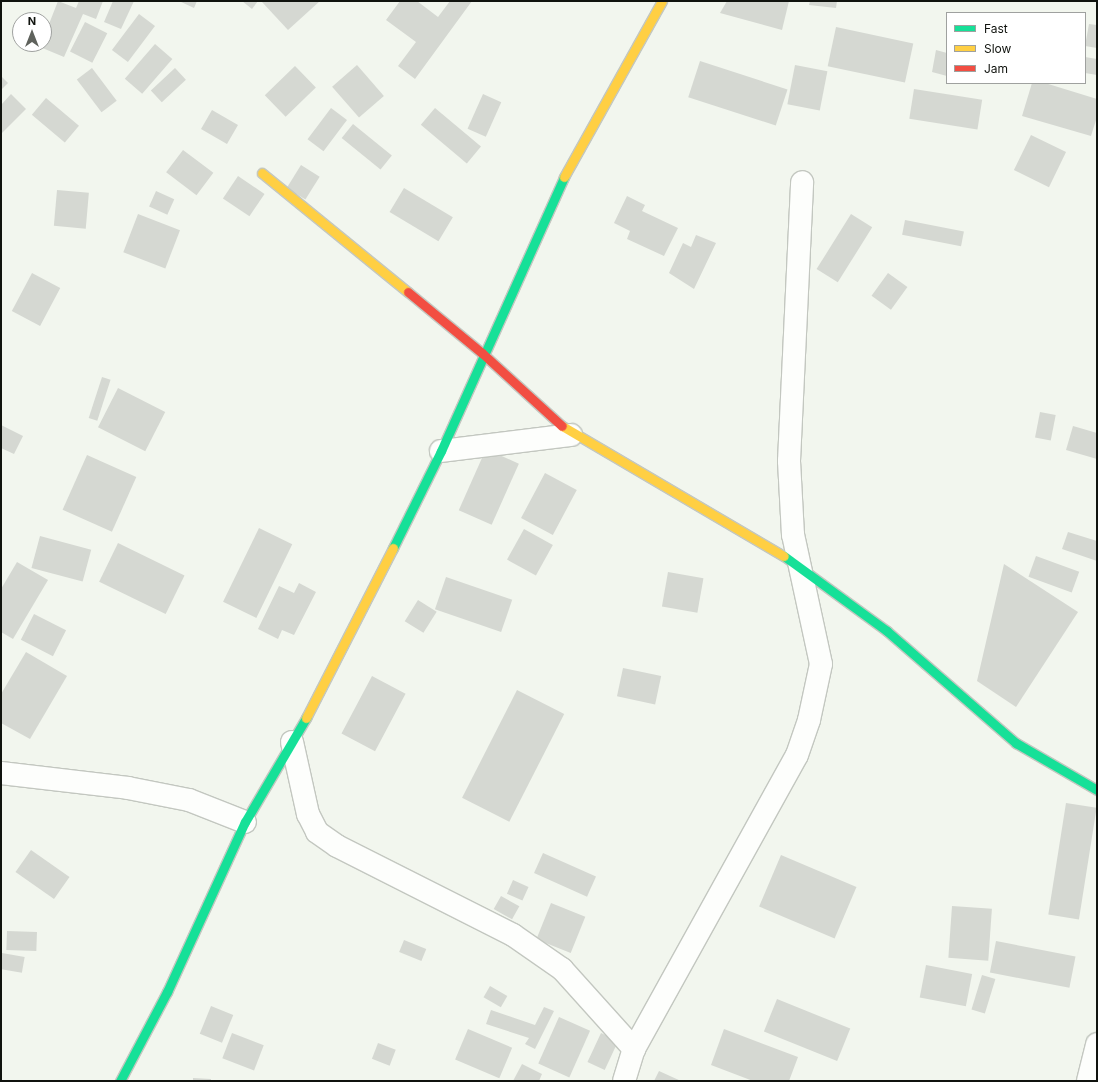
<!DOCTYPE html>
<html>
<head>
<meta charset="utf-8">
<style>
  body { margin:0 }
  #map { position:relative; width:1098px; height:1082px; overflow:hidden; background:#f2f6ee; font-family:Inter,sans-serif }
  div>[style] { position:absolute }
  .building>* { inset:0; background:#d5d8d2; transform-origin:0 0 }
  .roads { filter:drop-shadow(1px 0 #c3c7c0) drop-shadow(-1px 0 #c3c7c0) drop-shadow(0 1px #c3c7c0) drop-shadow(0 -1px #c3c7c0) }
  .street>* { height:22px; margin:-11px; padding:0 11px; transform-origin:11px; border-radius:11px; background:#fdfefc }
  .fast>* { height:9px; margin:-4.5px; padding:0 4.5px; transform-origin:4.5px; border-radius:4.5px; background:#16e098 }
  .slow>* { height:9px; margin:-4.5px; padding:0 4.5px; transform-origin:4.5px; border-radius:4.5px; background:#ffcf43 }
  .jam>* { height:9px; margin:-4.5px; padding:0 4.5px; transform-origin:4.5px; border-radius:4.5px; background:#f24e42 }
  span { translate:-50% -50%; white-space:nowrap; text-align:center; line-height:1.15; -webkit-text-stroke:3px #fff; paint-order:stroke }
  .frame { position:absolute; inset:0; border:2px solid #10130e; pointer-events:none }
  .legend { position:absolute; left:946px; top:12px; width:140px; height:72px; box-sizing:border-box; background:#fff; border:1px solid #9fa19f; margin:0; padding:5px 7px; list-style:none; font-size:12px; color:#10130e }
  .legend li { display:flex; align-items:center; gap:8px; height:20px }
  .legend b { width:20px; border:1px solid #9fa19f }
  .north { position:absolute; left:12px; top:12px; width:40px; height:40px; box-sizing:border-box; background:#fff; border:1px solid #9fa19f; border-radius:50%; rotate:0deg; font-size:11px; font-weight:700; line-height:16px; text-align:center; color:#10130e }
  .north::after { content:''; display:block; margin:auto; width:14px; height:18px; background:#5f625c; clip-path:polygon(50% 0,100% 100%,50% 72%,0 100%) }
</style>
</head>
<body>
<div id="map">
  <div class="building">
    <i style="clip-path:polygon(58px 1px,76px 8px,79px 1px,103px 1px,96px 19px,83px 14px,64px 57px,40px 47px)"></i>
    <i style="clip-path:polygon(113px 1px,134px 1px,121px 29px,104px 22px)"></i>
    <i style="clip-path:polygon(179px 1px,197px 1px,194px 8px)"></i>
    <i style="clip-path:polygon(242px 1px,258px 1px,252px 9px)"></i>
    <i style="clip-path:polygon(320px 1px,288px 30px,262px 2px,264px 1px)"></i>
    <i style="clip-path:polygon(400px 1px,417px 1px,438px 17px,450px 1px,472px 1px,415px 79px,398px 66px,416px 42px,386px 20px)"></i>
    <i style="clip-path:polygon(727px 1px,789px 1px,782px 30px,720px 13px)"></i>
    <i style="clip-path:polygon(810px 1px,837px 1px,836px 8px,809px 5px)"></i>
    <i style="left:139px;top:14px;width:20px;height:45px;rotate:37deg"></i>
    <i style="left:85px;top:22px;width:25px;height:33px;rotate:27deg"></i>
    <i style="clip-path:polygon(1089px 24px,1097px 25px,1097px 48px,1085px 46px)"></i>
    <i style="left:836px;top:27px;width:79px;height:40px;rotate:12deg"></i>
    <i style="left:155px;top:44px;width:23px;height:46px;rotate:41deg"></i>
    <i style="clip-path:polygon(936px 50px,947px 53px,947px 76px,932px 72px)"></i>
    <i style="clip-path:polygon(1085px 57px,1097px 59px,1097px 75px,1085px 73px)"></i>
    <i style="left:700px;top:61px;width:92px;height:38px;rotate:18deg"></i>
    <i style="left:357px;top:65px;width:41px;height:33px;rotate:49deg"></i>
    <i style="left:795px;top:65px;width:33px;height:40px;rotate:11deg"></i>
    <i style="left:295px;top:66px;width:30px;height:42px;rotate:46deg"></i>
    <i style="left:92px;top:68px;width:41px;height:19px;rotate:53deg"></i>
    <i style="left:175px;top:68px;width:16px;height:33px;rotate:47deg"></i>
    <i style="clip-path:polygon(1px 76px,8px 83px,1px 90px)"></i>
    <i style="clip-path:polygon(1032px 83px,1045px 83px,1097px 99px,1097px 117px,1091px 136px,1022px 116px)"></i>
    <i style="left:914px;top:89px;width:69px;height:30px;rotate:9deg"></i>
    <i style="clip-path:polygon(11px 94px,26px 109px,1px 134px,1px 105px)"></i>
    <i style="left:483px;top:94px;width:20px;height:38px;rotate:24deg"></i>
    <i style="left:46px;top:98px;width:43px;height:22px;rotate:40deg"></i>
    <i style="left:331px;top:108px;width:20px;height:39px;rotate:37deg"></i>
    <i style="left:435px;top:108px;width:60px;height:22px;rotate:40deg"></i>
    <i style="left:212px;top:110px;width:30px;height:22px;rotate:30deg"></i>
    <i style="left:353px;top:124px;width:50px;height:18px;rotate:39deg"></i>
    <i style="left:1031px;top:135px;width:39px;height:39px;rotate:26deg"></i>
    <i style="left:183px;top:150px;width:38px;height:28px;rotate:37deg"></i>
    <i style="left:301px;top:165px;width:22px;height:27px;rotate:32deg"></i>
    <i style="left:238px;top:176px;width:32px;height:27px;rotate:34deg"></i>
    <i style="left:404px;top:188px;width:57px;height:28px;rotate:31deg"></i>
    <i style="left:57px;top:190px;width:32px;height:36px;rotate:5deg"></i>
    <i style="left:156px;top:191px;width:20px;height:17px;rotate:24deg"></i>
    <i style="clip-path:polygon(627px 196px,645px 205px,642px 211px,678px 228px,664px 256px,627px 239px,630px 231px,614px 223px)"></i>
    <i style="left:138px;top:214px;width:45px;height:41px;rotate:21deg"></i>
    <i style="left:851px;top:214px;width:25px;height:65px;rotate:32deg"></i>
    <i style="left:905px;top:220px;width:60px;height:15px;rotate:11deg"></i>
    <i style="clip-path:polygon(696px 235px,716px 243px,694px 289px,669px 273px,683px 243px,691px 247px)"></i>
    <i style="left:32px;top:273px;width:32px;height:43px;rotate:28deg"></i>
    <i style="left:888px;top:273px;width:24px;height:28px;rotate:36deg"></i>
    <i style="left:102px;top:377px;width:9px;height:43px;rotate:18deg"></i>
    <i style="left:118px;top:388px;width:53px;height:44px;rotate:27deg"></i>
    <i style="left:1040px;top:412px;width:16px;height:26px;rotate:11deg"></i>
    <i style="clip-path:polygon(1px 425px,23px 436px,14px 454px,1px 448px)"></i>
    <i style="clip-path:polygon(1073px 426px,1097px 433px,1097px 459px,1066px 450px)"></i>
    <i style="left:486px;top:449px;width:36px;height:67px;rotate:24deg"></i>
    <i style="left:87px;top:455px;width:54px;height:60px;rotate:24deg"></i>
    <i style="left:545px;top:473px;width:36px;height:51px;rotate:28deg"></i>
    <i style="left:259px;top:528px;width:37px;height:82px;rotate:26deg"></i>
    <i style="left:524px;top:529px;width:33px;height:35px;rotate:29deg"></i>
    <i style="clip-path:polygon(1068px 532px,1097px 541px,1097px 561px,1062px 549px)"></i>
    <i style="left:40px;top:536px;width:53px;height:33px;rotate:15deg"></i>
    <i style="left:118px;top:543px;width:74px;height:43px;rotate:26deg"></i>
    <i style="left:1036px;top:556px;width:46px;height:22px;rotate:20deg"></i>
    <i style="clip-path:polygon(17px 562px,48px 580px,13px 639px,1px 632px,1px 589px)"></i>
    <i style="clip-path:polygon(1004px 564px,1078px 612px,1016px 707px,977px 681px)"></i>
    <i style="left:668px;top:572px;width:36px;height:35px;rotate:10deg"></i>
    <i style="left:446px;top:577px;width:70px;height:34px;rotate:19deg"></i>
    <i style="clip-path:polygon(299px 583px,316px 592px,294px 635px,282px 630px,278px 639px,258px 629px,279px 586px,294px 593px)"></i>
    <i style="left:418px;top:600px;width:22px;height:25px;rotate:32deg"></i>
    <i style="left:34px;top:614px;width:36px;height:29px;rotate:27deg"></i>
    <i style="clip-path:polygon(26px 652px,67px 676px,30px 739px,1px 723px,1px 694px)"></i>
    <i style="left:623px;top:668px;width:39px;height:29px;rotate:12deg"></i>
    <i style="left:372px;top:676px;width:38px;height:65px;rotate:28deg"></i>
    <i style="left:517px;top:690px;width:53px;height:121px;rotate:27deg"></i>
    <i style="left:1066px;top:803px;width:31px;height:113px;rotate:9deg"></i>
    <i style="left:31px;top:850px;width:47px;height:27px;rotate:35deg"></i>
    <i style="left:543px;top:853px;width:58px;height:22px;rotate:24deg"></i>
    <i style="left:781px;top:855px;width:82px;height:56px;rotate:23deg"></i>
    <i style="left:513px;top:880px;width:17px;height:15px;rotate:24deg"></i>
    <i style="left:501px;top:896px;width:21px;height:15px;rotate:29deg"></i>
    <i style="left:551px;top:903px;width:37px;height:39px;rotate:22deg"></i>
    <i style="left:952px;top:906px;width:40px;height:52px;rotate:4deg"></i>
    <i style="left:7px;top:931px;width:30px;height:19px;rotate:2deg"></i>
    <i style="left:404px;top:940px;width:24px;height:13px;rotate:22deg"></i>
    <i style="left:996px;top:941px;width:81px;height:32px;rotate:11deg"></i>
    <i style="left:2px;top:953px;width:23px;height:16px;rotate:10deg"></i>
    <i style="left:926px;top:965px;width:47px;height:33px;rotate:11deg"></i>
    <i style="left:982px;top:975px;width:14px;height:36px;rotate:17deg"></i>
    <i style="left:490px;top:986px;width:20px;height:13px;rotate:30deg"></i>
    <i style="left:777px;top:999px;width:79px;height:35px;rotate:22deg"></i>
    <i style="left:211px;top:1006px;width:24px;height:30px;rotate:22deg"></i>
    <i style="clip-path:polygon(544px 1007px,554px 1011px,535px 1049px,525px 1044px,529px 1038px,486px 1024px,491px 1010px,535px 1025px)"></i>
    <i style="left:559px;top:1017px;width:34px;height:51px;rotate:24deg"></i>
    <i style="left:468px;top:1029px;width:48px;height:33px;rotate:23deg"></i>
    <i style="clip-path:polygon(724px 1029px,798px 1057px,789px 1081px,753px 1081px,711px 1065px)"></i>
    <i style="left:232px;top:1033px;width:34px;height:27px;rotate:21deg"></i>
    <i style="left:601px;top:1033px;width:19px;height:32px;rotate:25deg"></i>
    <i style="left:378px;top:1043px;width:19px;height:17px;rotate:21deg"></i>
    <i style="clip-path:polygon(522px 1064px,542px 1074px,539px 1081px,513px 1081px)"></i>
    <i style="clip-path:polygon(659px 1071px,681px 1081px,654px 1081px)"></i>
    <i style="clip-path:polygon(193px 1078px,211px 1079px,211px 1081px,193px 1081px)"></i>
  </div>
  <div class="roads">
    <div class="street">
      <i style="left:441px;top:451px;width:131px;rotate:-7deg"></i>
      <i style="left:292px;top:742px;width:74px;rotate:77.5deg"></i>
      <i style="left:308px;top:814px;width:20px;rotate:63deg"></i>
      <i style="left:317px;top:832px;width:24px;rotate:35deg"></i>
      <i style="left:337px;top:846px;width:197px;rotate:26.8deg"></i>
      <i style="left:513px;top:935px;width:60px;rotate:34.8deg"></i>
      <i style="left:562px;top:969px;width:108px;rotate:48deg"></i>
      <i style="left:1px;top:773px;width:128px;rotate:6.7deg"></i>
      <i style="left:128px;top:788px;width:62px;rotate:11.1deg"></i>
      <i style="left:189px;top:800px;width:60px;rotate:21.4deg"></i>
      <i style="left:624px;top:1081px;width:34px;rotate:-73deg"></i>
      <i style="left:634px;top:1049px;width:336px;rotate:-61deg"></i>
      <i style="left:797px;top:755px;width:37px;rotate:-71deg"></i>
      <i style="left:809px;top:720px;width:57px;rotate:-77.9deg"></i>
      <i style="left:821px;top:664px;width:132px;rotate:-102.2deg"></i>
      <i style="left:793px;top:535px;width:74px;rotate:-93.1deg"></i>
      <i style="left:789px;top:461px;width:279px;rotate:-87.3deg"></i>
      <i style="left:1088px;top:1081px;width:38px;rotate:-76deg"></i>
    </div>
    <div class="fast">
      <i style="left:393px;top:548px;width:108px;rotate:-63.7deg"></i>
      <i style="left:441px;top:451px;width:300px;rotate:-65.8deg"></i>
      <i style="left:784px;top:556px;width:127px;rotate:36.1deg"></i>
      <i style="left:887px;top:631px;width:171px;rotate:41deg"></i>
      <i style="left:1016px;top:743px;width:94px;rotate:30.1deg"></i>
      <i style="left:120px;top:1081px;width:101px;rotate:-62.2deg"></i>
      <i style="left:167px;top:992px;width:187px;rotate:-65.4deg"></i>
      <i style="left:245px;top:822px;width:121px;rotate:-59.6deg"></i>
    </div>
    <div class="slow">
      <i style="left:262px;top:173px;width:188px;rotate:39.2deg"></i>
      <i style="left:564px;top:177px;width:201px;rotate:-60.9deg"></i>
      <i style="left:562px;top:426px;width:257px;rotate:30.4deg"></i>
      <i style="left:306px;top:718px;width:191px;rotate:-62.9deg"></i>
    </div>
    <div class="jam">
      <i style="left:408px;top:292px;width:96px;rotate:39.5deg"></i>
      <i style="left:482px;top:353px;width:108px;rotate:42.4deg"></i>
    </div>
  </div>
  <div class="frame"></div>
  <ul class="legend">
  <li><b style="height:5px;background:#16e098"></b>Fast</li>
  <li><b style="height:5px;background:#ffcf43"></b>Slow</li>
  <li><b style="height:5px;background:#f24e42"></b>Jam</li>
  </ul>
  <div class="north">N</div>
</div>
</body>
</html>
